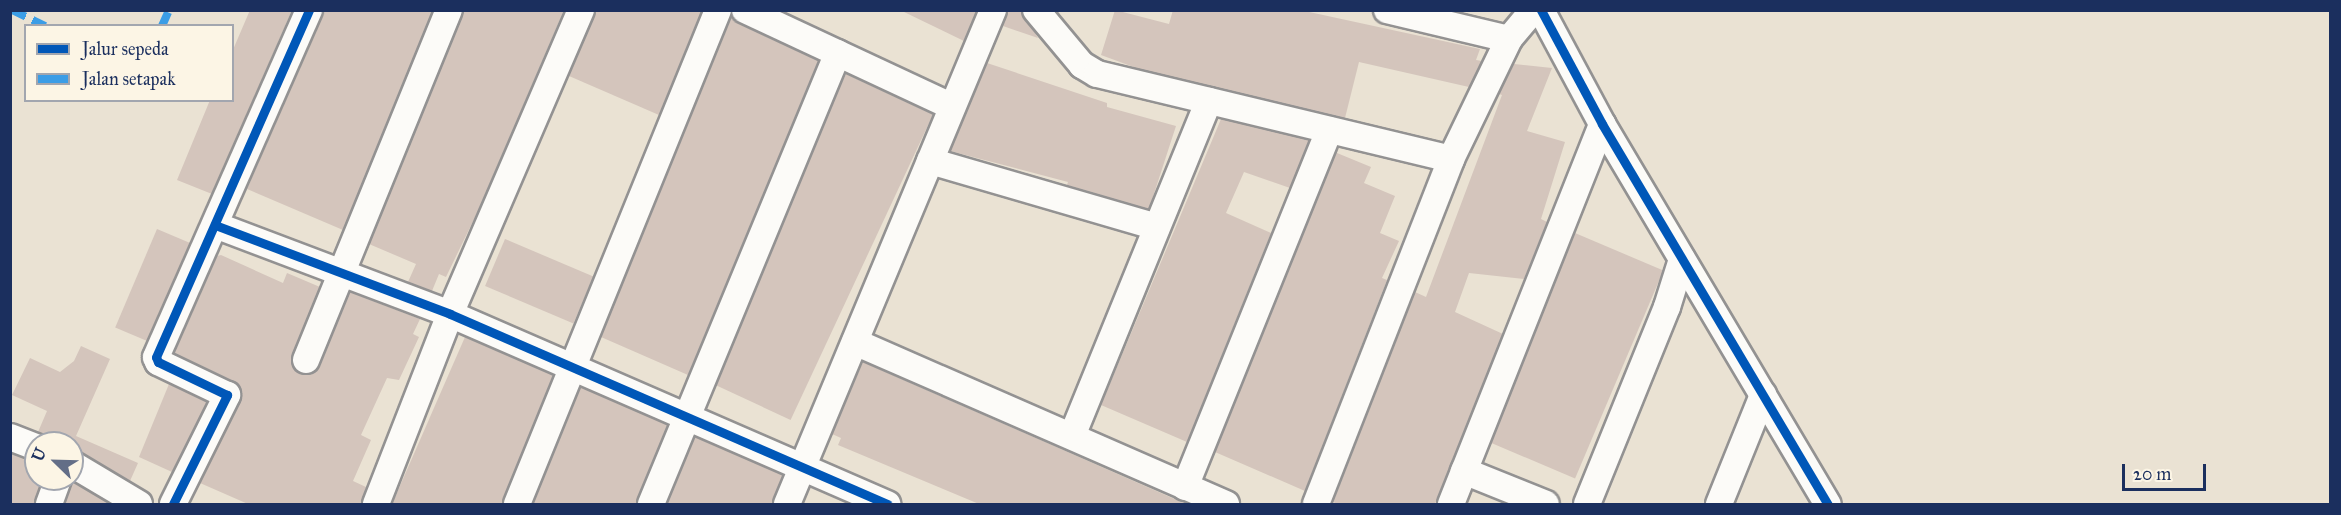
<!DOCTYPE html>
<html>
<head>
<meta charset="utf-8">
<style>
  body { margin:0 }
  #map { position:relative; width:2341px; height:515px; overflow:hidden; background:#eae2d3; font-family:"IM FELL Great Primer",serif }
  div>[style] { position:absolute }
  .building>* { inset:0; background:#d4c5bc; transform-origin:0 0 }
  .roads { filter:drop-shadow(2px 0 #939292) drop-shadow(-2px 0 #939292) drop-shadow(0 2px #939292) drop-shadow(0 -2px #939292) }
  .street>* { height:26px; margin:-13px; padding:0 13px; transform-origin:13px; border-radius:13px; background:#fcfbf8 }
  .quiet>* { height:8px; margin-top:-4px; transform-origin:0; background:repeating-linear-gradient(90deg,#3b9de6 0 15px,transparent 0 23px) }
  .cycleway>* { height:9px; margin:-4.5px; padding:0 4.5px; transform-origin:4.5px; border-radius:4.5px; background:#0057b8 }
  span { translate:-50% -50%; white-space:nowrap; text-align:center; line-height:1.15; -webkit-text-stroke:4.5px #fcf5e5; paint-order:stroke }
  .frame { position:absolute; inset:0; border:12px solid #1b2f5e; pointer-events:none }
  .legend { position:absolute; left:24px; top:24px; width:210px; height:78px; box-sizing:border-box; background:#fcf5e5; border:2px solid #a2a6af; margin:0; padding:8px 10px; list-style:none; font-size:18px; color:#1b2f5e }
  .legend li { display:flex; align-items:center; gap:12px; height:30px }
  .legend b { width:30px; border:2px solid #a2a6af }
  .north { position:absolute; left:24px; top:431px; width:60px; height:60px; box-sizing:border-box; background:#fcf5e5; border:2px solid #a2a6af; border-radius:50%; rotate:293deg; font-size:16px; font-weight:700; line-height:24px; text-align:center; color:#1b2f5e }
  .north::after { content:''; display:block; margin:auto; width:21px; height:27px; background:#636e87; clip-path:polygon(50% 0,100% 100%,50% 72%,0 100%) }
  .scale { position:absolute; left:2122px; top:464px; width:84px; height:27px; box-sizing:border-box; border:3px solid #1b2f5e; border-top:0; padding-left:8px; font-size:18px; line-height:21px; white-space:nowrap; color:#1b2f5e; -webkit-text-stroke:4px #fcf5e5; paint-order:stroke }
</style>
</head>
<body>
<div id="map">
  <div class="building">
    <i style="clip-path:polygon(250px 10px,292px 10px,212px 194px,177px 180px,210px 100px,232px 100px,232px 52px)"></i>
    <i style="clip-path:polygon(324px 10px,433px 10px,343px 230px,247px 189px)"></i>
    <i style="clip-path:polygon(464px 10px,564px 10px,478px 211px,446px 277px,439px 274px,432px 291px,408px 282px,416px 264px,369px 244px)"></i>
    <i style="clip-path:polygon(596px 10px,702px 10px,659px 115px,569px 76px)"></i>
    <i style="clip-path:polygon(900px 10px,977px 10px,964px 41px)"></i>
    <i style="clip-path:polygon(1008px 10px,1021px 10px,1038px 38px,1003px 26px)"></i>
    <i style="clip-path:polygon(1115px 10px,1169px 24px,1173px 10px,1300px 10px,1480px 49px,1476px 60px,1482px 61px,1469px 87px,1359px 62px,1345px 118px,1139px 69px,1101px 55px)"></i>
    <i style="clip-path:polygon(732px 16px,739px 24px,819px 61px,688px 375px,601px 337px)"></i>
    <i style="clip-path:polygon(987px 63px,1107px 103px,1107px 107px,1176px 126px,1149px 209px,1067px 185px,1068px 182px,950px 151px)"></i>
    <i style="clip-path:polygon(1514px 64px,1552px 68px,1527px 131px,1565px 142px,1541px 219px,1547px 222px,1524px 279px,1469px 273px,1455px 312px,1503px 334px,1435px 504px,1338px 504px,1333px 502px,1415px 292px,1426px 297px,1502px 95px,1499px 94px)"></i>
    <i style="left:846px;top:74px;width:96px;height:337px;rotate:25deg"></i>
    <i style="clip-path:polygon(1221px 119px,1309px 140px,1290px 188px,1244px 172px,1226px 213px,1271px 233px,1187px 442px,1101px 405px)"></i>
    <i style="clip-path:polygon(1338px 148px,1337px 153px,1371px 167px,1364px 183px,1395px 196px,1380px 233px,1399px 241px,1382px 278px,1387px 280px,1305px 491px,1215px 452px)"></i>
    <i style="left:157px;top:229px;width:36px;height:107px;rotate:23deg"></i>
    <i style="left:1575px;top:233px;width:96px;height:226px;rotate:23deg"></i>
    <i style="left:505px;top:239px;width:96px;height:51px;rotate:23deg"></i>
    <i style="clip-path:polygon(221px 255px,283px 283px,287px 273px,320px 287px,292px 355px,294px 369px,301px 374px,315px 372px,320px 366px,350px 292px,420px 319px,413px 334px,419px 337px,399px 380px,387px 378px,361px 435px,371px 440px,353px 481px,366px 487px,361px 504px,248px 504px,200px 483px,242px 393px,233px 381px,174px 353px,217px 256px)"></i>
    <i style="clip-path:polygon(465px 337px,553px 375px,502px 504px,392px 504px)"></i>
    <i style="clip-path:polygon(81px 346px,110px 359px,76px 436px,138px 463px,130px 481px,72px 449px,72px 443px,50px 443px,38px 432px,47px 411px,12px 395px,30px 358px,60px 372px,74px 361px)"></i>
    <i style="clip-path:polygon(863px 362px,1179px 501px,1190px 504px,979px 504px,838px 445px,841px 438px,832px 434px)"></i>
    <i style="clip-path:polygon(169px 384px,207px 402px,172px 472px,139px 457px)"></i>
    <i style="clip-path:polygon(581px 387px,668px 425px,636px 504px,533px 504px)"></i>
    <i style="clip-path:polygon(695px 437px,783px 475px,772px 504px,667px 504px)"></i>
    <i style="clip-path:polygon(10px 453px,36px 462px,36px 479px,42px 479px,34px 504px,10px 504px)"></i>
    <i style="clip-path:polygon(72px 482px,111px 504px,65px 504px)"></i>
  </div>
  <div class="roads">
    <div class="street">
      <i style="left:745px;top:10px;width:227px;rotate:25deg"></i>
      <i style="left:1036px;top:10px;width:72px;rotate:50.1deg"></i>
      <i style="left:1082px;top:65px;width:17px;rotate:31deg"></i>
      <i style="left:1097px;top:74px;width:364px;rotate:13.5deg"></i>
      <i style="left:1387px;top:10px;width:125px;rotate:13.4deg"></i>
      <i style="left:1541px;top:10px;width:129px;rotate:61.8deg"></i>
      <i style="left:1602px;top:124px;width:442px;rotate:59.3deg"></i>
      <i style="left:930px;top:161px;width:236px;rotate:16.2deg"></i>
      <i style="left:215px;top:225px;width:251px;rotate:20.7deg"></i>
      <i style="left:450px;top:314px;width:477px;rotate:23.5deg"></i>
      <i style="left:855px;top:342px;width:405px;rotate:23.6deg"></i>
      <i style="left:306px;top:360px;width:378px;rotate:-67.8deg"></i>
      <i style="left:1072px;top:436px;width:362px;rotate:-67.8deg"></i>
      <i style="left:10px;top:437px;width:28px;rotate:21deg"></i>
      <i style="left:72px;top:464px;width:78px;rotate:30.8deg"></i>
      <i style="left:1464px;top:471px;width:88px;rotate:21.9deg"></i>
      <i style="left:1185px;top:487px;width:385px;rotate:-68deg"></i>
      <i style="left:49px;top:504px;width:27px;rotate:-70deg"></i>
      <i style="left:173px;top:504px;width:122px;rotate:-63.6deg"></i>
      <i style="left:227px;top:395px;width:76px;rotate:-154.4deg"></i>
      <i style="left:158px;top:362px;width:5px;rotate:-112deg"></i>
      <i style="left:156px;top:357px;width:379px;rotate:-66.2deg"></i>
      <i style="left:376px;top:504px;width:204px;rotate:-68.7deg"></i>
      <i style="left:450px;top:314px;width:331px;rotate:-66.7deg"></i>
      <i style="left:517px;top:504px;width:533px;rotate:-67.86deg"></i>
      <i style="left:651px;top:504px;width:488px;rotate:-67.5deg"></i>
      <i style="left:787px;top:504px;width:535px;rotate:-67.36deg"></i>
      <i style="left:1316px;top:504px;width:370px;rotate:-68.6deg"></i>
      <i style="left:1451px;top:159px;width:133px;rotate:-64.2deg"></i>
      <i style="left:1509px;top:39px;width:38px;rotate:-50deg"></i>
      <i style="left:1451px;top:504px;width:409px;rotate:-68.3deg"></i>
      <i style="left:1587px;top:504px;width:213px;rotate:-67.9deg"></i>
      <i style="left:1667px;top:307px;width:50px;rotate:-72.6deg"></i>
      <i style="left:1719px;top:504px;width:118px;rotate:-68deg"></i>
    </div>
  </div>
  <div class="quiet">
    <i style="left:12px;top:10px;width:37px;rotate:26deg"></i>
    <i style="left:162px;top:26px;width:17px;rotate:-66deg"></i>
  </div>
  <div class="cycleway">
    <i style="left:1541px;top:10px;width:129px;rotate:61.8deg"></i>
    <i style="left:1602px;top:124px;width:442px;rotate:59.3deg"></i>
    <i style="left:215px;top:225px;width:251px;rotate:20.7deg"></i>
    <i style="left:450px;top:314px;width:477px;rotate:23.5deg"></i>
    <i style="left:173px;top:504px;width:122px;rotate:-63.6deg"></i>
    <i style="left:227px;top:395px;width:76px;rotate:-154.4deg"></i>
    <i style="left:158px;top:362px;width:5px;rotate:-112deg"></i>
    <i style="left:156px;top:357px;width:379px;rotate:-66.2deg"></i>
  </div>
  <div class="frame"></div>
  <ul class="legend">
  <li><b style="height:8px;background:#0057b8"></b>Jalur sepeda</li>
  <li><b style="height:8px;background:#3b9de6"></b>Jalan setapak</li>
  </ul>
  <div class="north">U</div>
  <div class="scale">20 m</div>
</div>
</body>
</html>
